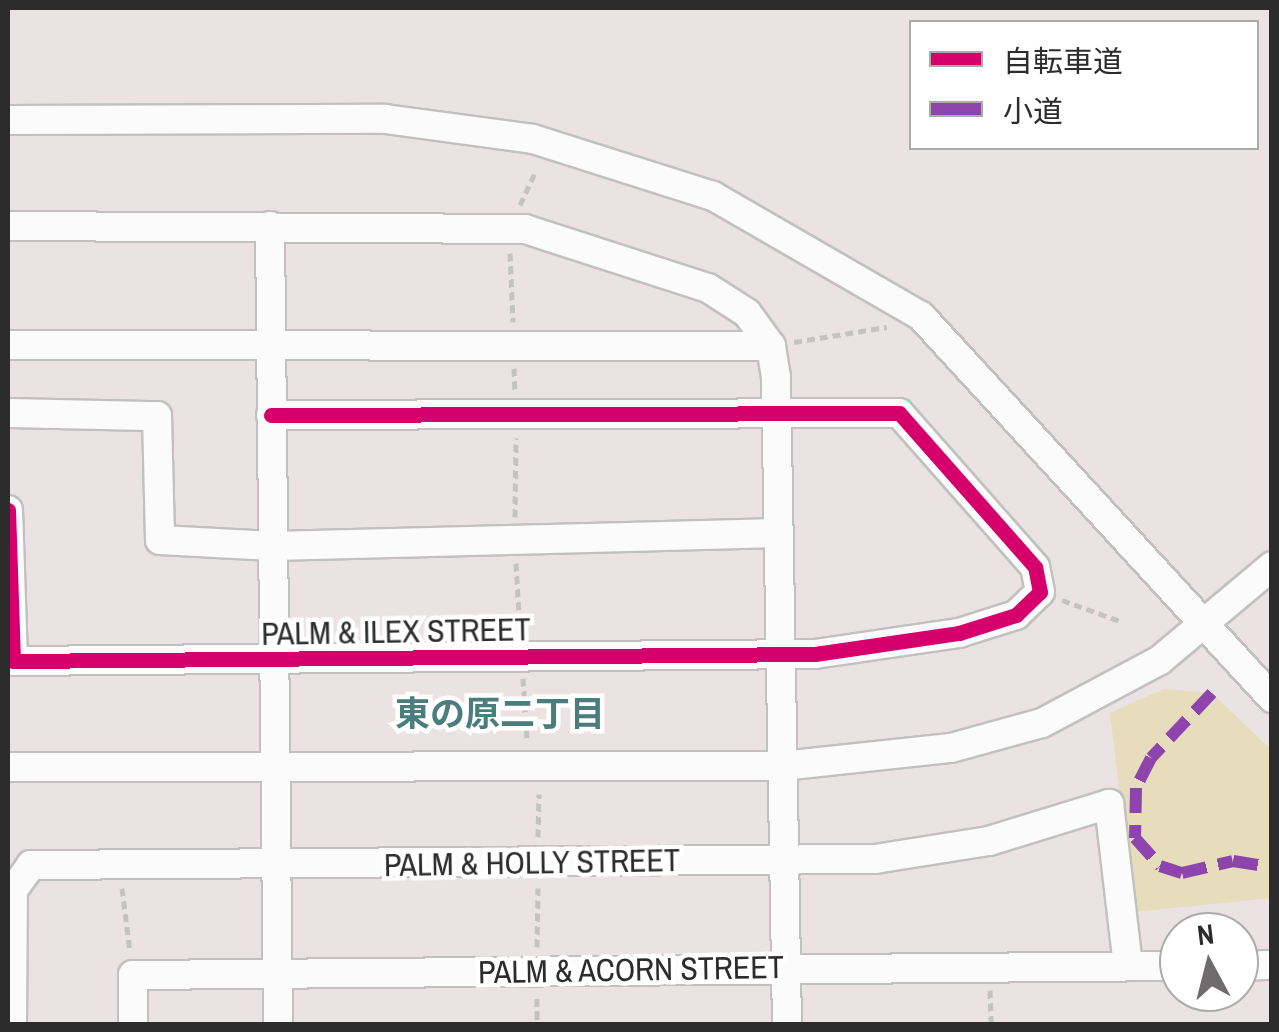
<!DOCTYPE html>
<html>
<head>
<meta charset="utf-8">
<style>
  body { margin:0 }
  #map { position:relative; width:1279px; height:1032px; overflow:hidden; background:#eae2e3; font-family:"Archivo Narrow","Noto Sans JP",sans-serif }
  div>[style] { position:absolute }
  .green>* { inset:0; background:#e7dcbb }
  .path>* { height:5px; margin-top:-2.5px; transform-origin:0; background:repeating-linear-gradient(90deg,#c4c3c3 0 8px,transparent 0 13px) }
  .roads { filter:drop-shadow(2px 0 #c2c1c1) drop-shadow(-2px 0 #c2c1c1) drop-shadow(0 2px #c2c1c1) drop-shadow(0 -2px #c2c1c1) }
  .minor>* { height:28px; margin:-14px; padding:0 14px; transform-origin:14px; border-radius:14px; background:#fcfbfb }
  .quiet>* { height:12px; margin-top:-6px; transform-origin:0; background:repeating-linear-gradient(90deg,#8e44ad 0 25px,transparent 0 37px) }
  .cycleway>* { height:15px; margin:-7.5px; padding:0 7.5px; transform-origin:7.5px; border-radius:7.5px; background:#d6006c }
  span { translate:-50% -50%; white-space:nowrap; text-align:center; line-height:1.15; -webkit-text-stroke:9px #fff; paint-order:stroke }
  .street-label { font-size:32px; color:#2c2c2c }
  .neighbourhood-label { font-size:35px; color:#4b7d7d; font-weight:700 }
  .frame { position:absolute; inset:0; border:10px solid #2c2c2c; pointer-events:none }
  .legend { position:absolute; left:909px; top:20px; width:350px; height:130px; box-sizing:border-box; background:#fff; border:2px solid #ababab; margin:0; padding:12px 18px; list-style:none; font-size:30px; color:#2c2c2c }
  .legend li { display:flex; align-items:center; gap:20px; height:50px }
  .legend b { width:50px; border:2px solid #ababab }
  .north { position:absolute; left:1159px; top:912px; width:100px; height:100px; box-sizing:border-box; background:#fff; border:2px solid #ababab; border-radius:50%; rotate:353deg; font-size:28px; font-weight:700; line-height:40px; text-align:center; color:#2c2c2c }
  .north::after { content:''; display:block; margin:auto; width:35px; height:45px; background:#6e6c6c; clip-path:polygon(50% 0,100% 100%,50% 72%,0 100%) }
</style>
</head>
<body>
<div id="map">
  <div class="green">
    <i style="clip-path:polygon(1164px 689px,1212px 693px,1271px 750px,1271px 898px,1134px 912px,1110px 713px)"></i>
  </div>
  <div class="path">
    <i style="left:520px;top:205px;width:38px;rotate:-65deg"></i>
    <i style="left:510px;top:253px;width:69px;rotate:87.5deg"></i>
    <i style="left:794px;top:342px;width:94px;rotate:-9.2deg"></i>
    <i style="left:514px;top:368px;width:24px;rotate:88deg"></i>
    <i style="left:515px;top:517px;width:79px;rotate:-89.3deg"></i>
    <i style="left:516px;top:563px;width:69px;rotate:86.7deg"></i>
    <i style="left:1062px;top:600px;width:62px;rotate:19.9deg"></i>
    <i style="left:523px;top:678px;width:62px;rotate:86.3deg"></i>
    <i style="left:538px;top:837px;width:43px;rotate:-88.7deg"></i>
    <i style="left:122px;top:888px;width:64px;rotate:82.9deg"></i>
    <i style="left:537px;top:947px;width:59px;rotate:-89deg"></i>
    <i style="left:990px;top:990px;width:34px;rotate:88deg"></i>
    <i style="left:537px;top:998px;width:26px;rotate:90deg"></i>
  </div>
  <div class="roads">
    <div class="minor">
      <i style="left:8px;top:120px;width:377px;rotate:-0.2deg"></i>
      <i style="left:385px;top:119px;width:149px;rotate:7.7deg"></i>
      <i style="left:533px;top:139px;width:189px;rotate:17.6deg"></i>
      <i style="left:713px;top:196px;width:240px;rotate:30deg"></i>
      <i style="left:921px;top:316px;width:519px;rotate:47.42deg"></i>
      <i style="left:8px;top:226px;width:517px;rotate:0.33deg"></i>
      <i style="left:525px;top:229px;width:192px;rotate:17.9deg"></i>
      <i style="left:708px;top:288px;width:46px;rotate:32.7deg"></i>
      <i style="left:747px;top:313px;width:41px;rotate:54deg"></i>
      <i style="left:771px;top:346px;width:31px;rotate:81deg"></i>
      <i style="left:776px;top:377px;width:647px;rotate:89.03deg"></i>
      <i style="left:270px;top:226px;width:798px;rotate:89.43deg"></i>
      <i style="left:8px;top:345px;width:763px;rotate:0.08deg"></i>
      <i style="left:8px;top:413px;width:149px;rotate:1.2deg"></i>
      <i style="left:157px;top:416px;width:124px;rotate:88.6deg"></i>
      <i style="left:160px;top:540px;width:113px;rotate:3deg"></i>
      <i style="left:273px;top:546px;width:506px;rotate:-1.47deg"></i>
      <i style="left:8px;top:510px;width:151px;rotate:88.1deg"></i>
      <i style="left:13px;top:661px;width:802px;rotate:-0.5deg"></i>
      <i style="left:815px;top:654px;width:146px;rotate:-8.3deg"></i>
      <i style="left:959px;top:633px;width:60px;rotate:-17.5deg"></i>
      <i style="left:1016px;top:615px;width:33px;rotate:-44deg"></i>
      <i style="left:1040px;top:592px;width:25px;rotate:-101deg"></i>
      <i style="left:1035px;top:567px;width:205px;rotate:-131.4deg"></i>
      <i style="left:899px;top:413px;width:628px;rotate:179.82deg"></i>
      <i style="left:8px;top:767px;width:774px;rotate:-0.07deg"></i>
      <i style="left:782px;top:766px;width:170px;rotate:-6.1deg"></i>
      <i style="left:951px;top:748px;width:94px;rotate:-15.4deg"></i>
      <i style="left:1042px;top:723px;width:134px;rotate:-28.1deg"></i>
      <i style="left:1160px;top:660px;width:146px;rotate:-40deg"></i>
      <i style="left:1239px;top:966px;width:33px;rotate:-2deg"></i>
      <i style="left:12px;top:1024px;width:134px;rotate:-89.6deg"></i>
      <i style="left:13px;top:890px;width:31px;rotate:-54deg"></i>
      <i style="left:31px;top:865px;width:844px;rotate:-0.41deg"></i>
      <i style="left:875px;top:859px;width:115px;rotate:-9deg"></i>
      <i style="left:989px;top:841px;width:126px;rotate:-17.1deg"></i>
      <i style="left:1109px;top:804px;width:163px;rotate:83.3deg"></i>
      <i style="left:133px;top:1024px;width:49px;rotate:-90deg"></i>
      <i style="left:133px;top:975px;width:1046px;rotate:-0.49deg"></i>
    </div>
  </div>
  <div class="quiet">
    <i style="left:1212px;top:693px;width:89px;rotate:133.2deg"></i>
    <i style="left:1151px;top:758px;width:34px;rotate:117deg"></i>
    <i style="left:1136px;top:788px;width:50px;rotate:91.1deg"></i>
    <i style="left:1135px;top:838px;width:38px;rotate:48deg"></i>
    <i style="left:1160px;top:866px;width:23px;rotate:18deg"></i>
    <i style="left:1182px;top:873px;width:52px;rotate:-13.2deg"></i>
    <i style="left:1233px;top:861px;width:39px;rotate:9deg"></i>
  </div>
  <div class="cycleway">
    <i style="left:8px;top:510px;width:151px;rotate:88.1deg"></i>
    <i style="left:13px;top:661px;width:802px;rotate:-0.5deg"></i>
    <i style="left:815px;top:654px;width:146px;rotate:-8.3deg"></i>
    <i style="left:959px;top:633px;width:60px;rotate:-17.5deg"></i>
    <i style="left:1016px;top:615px;width:33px;rotate:-44deg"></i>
    <i style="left:1040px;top:592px;width:25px;rotate:-101deg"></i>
    <i style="left:1035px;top:567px;width:205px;rotate:-131.4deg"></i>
    <i style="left:899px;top:413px;width:628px;rotate:179.82deg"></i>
  </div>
  <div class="street-label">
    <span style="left:396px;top:632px;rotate:-1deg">PALM &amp; ILEX STREET</span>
    <span style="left:532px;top:863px;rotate:-1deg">PALM &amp; HOLLY STREET</span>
    <span style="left:631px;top:970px;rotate:-1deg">PALM &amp; ACORN STREET</span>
  </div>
  <div class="neighbourhood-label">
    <span style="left:500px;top:714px">東の原二丁目</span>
  </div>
  <div class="frame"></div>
  <ul class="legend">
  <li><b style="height:12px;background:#d6006c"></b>自転車道</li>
  <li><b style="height:12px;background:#8e44ad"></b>小道</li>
  </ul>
  <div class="north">N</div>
</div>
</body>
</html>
